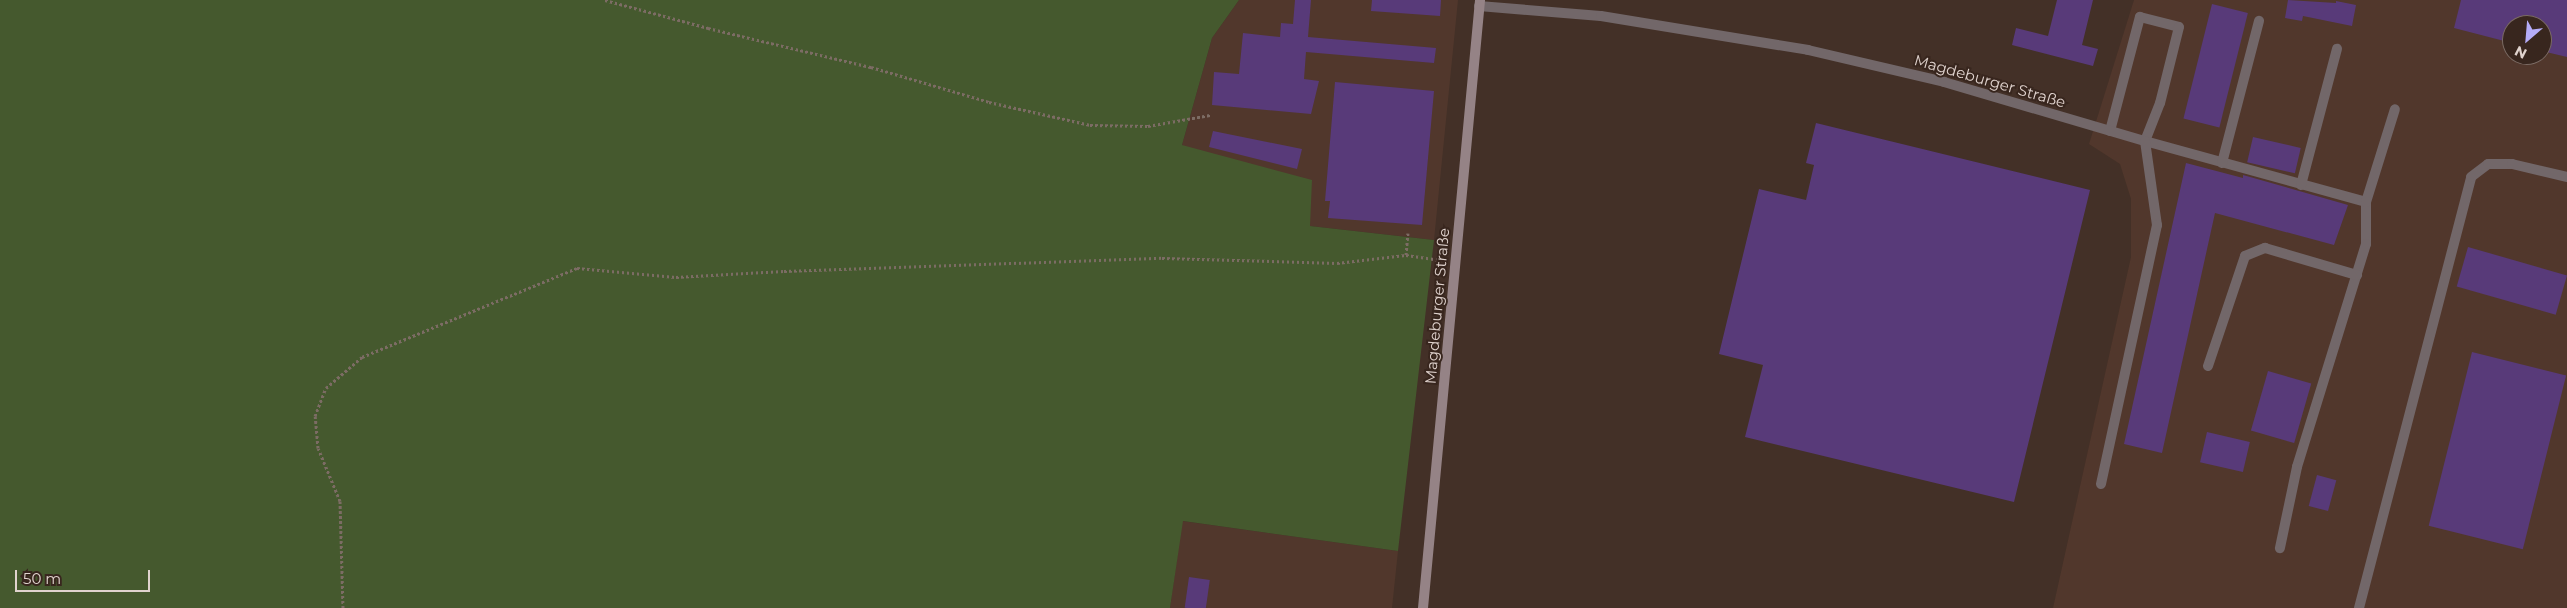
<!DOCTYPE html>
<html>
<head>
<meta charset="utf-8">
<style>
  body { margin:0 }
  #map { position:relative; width:2567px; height:608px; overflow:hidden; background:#433027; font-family:Montserrat,sans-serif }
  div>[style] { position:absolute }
  .built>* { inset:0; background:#51372c }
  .green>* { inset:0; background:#45592e }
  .building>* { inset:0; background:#583a79; transform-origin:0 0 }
  .path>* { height:3px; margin-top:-1.5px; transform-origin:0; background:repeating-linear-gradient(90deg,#7c6c64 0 2.5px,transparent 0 5px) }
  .lane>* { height:10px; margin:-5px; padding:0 5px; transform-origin:5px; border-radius:5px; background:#726769 }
  .street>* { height:10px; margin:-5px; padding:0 5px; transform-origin:5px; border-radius:5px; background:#726769 }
  .secondary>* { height:10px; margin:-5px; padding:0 5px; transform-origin:5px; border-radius:5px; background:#958386 }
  span { translate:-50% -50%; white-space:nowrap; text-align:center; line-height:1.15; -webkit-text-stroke:4px #38261e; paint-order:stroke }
  .street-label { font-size:15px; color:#e0d3ce }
  .north { position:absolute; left:2502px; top:15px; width:50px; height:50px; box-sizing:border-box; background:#38261e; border:1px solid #7b6b64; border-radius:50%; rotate:207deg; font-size:14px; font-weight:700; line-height:20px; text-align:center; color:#e0d3ce }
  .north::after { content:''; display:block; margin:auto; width:18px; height:22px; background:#b5acf8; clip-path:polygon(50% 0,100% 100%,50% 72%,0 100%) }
  .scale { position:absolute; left:15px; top:570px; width:135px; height:22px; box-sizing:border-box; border:2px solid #e0d3ce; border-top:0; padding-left:6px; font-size:15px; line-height:18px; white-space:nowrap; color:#e0d3ce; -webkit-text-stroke:4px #38261e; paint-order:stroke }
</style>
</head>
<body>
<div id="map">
  <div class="built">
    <i style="clip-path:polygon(1239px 0,1458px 0,1434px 240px,1310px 226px,1182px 145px,1212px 38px)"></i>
    <i style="clip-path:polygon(evenodd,2134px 0,2567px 0,2567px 608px,2053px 608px,2131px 257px,2131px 199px,2120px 164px,2089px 144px,2134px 0,2512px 25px,2542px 25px,2542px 55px,2512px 55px,2512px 25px)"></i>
    <i style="clip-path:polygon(1182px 521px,1398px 551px,1392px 608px,1170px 608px)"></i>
  </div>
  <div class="green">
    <i style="clip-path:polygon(0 0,1239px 0,1212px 38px,1182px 145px,1312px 180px,1310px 226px,1434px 240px,1398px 551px,1183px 521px,1170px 608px,0 608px)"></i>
  </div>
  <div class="building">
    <i style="clip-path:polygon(1295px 0,1311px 0,1308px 37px,1436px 48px,1434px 63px,1306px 52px,1304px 79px,1319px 81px,1311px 114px,1212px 105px,1214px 72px,1239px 74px,1243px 33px,1280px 37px,1281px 23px,1293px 24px)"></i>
    <i style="clip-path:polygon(1372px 0,1441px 0,1440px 16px,1371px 11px)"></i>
    <i style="clip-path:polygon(2057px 0,2093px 0,2082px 45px,2098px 49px,2093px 66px,2012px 45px,2016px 28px,2048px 36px)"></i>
    <i style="clip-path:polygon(2288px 0,2336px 3px,2336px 1px,2356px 5px,2352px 26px,2303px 16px,2302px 21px,2285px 18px)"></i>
    <i style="clip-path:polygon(2461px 0,2567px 0,2567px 57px,2542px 51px,2542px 25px,2512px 25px,2512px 43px,2454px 28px)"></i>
    <i style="left:2212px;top:4px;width:37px;height:118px;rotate:14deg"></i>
    <i style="clip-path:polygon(1335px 82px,1434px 91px,1422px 225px,1328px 218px,1330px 201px,1325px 201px)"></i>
    <i style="clip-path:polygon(1816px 123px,2090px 190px,2014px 502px,1745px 437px,1763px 365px,1719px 354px,1759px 189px,1806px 200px,1814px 165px,1806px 163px)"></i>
    <i style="clip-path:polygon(1213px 131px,1302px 149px,1297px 169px,1209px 147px)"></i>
    <i style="left:2253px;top:137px;width:49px;height:26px;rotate:13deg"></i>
    <i style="clip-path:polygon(2186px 163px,2243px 178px,2243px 175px,2348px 205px,2334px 245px,2215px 213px,2162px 453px,2124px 444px)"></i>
    <i style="left:2468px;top:247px;width:103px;height:41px;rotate:16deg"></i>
    <i style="left:2472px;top:352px;width:97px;height:179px;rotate:14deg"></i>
    <i style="left:2268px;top:371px;width:45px;height:62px;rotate:16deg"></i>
    <i style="left:2207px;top:432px;width:44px;height:31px;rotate:13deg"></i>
    <i style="left:2317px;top:475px;width:20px;height:32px;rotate:15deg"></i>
    <i style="left:1189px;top:577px;width:21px;height:31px;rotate:8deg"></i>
  </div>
  <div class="path">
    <i style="left:605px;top:0;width:107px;rotate:15.2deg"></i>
    <i style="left:708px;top:28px;width:168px;rotate:13.5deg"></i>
    <i style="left:871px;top:67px;width:123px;rotate:16.5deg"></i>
    <i style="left:989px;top:102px;width:104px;rotate:12.8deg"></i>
    <i style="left:1090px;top:125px;width:58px;rotate:1deg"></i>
    <i style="left:1148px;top:126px;width:63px;rotate:-10.1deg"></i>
    <i style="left:1406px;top:255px;width:22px;rotate:-85deg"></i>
    <i style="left:343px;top:608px;width:107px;rotate:-91.6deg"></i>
    <i style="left:340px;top:501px;width:57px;rotate:-112.5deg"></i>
    <i style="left:318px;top:448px;width:32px;rotate:-95deg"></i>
    <i style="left:315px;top:416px;width:30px;rotate:-69deg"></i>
    <i style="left:326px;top:388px;width:48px;rotate:-40.7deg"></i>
    <i style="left:362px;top:357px;width:233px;rotate:-22.5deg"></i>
    <i style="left:577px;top:268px;width:99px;rotate:5.2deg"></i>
    <i style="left:676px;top:277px;width:108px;rotate:-3.2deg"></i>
    <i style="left:784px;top:271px;width:378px;rotate:-2deg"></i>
    <i style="left:1162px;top:258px;width:175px;rotate:1.6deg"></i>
    <i style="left:1337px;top:263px;width:69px;rotate:-6.6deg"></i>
    <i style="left:1406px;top:255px;width:37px;rotate:8deg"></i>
  </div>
  <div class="lane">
    <i style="left:2110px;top:131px;width:118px;rotate:-75.3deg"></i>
    <i style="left:2140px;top:17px;width:40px;rotate:14.4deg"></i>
    <i style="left:2179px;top:27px;width:78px;rotate:104deg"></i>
    <i style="left:2160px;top:103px;width:41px;rotate:111.5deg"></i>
    <i style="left:2145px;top:141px;width:229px;rotate:15.4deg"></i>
    <i style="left:2366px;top:202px;width:42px;rotate:90deg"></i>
    <i style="left:2366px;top:244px;width:233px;rotate:107.2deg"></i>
    <i style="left:2297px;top:467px;width:83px;rotate:101.9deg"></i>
    <i style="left:2222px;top:163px;width:147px;rotate:-75.4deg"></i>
    <i style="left:2301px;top:185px;width:141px;rotate:-75.2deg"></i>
    <i style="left:2366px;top:202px;width:97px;rotate:-72.7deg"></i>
    <i style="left:2208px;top:366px;width:116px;rotate:-71.4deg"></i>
    <i style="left:2245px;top:256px;width:22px;rotate:-22deg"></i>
    <i style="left:2265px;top:248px;width:96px;rotate:16.4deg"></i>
    <i style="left:2359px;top:608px;width:445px;rotate:-75.4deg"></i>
    <i style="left:2471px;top:177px;width:21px;rotate:-37deg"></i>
    <i style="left:2488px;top:164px;width:24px"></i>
    <i style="left:2512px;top:164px;width:57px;rotate:13.3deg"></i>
  </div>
  <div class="street">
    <i style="left:1479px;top:6px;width:122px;rotate:4.7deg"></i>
    <i style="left:1601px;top:16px;width:210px;rotate:9.3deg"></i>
    <i style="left:1808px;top:50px;width:140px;rotate:13.2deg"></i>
    <i style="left:1944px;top:82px;width:209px;rotate:16.4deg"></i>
    <i style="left:2145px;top:141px;width:85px;rotate:81.9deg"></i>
    <i style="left:2157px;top:225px;width:265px;rotate:102.2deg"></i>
  </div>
  <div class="secondary">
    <i style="left:1423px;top:608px;width:611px;rotate:-84.64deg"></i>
  </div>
  <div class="street-label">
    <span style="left:1990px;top:81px;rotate:16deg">Magdeburger Straße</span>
    <span style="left:1437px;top:306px;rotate:-85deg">Magdeburger Straße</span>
  </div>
  <div class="north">N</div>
  <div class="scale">50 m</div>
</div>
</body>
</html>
